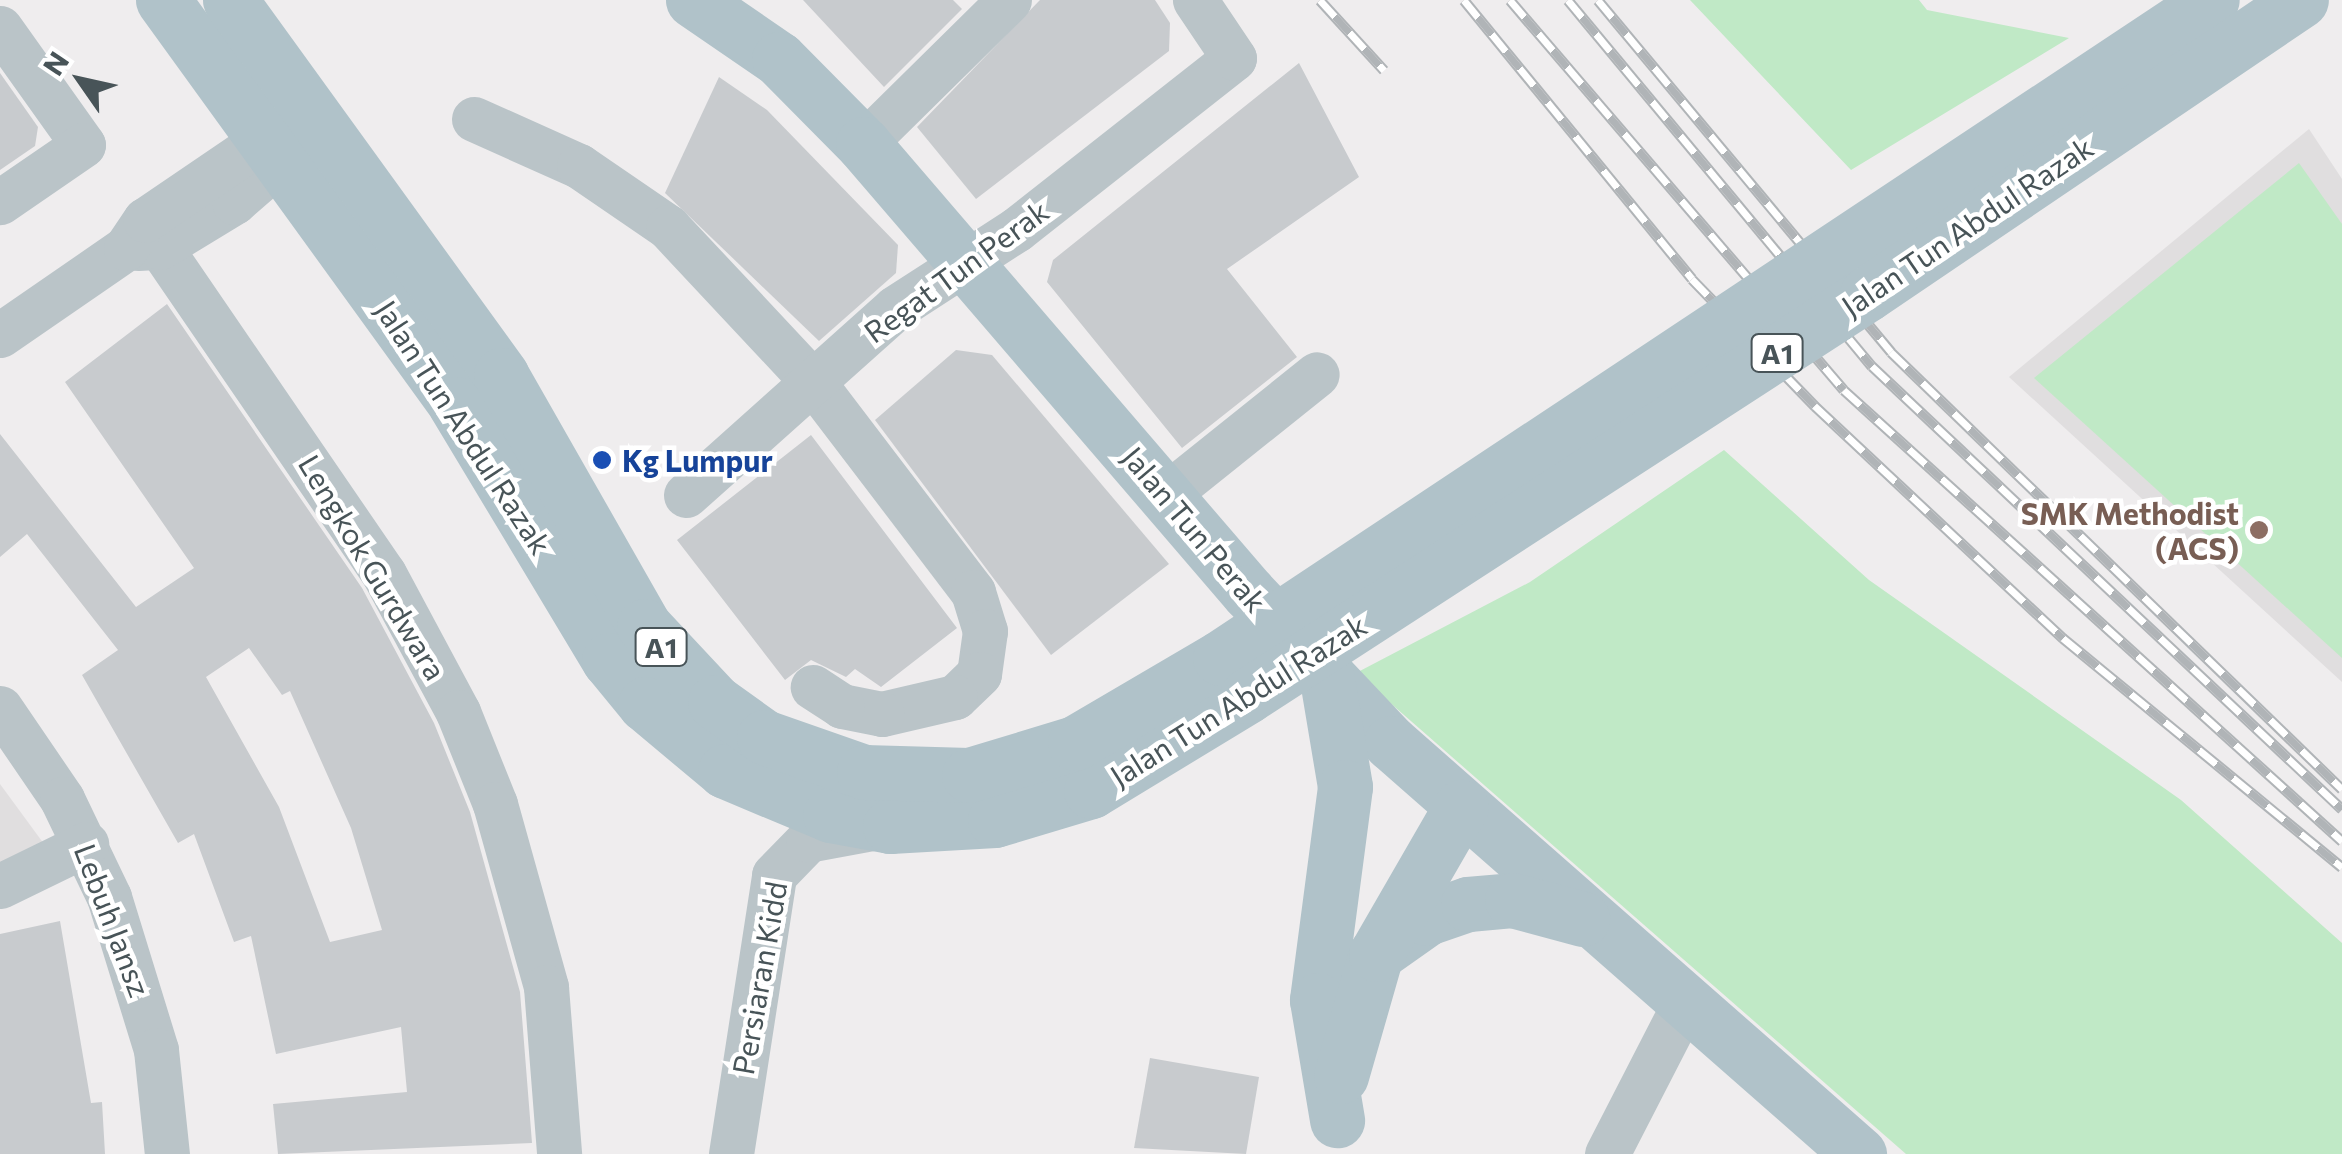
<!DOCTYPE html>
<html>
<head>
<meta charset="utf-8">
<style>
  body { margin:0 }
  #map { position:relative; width:2342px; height:1154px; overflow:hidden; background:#efedee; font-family:Commissioner,sans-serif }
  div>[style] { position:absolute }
  .education>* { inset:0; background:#e0dedf }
  .green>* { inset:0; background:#c0e9c6 }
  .building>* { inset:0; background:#c8cbce }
  .minor>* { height:45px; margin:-22.5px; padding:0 22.5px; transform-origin:22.5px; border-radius:22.5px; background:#bac4c8 }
  .major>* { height:55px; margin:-27.5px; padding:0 27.5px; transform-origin:27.5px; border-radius:27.5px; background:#b0c2c9 }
  .rail>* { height:11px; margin-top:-5.5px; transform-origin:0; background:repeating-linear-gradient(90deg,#fff 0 22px,#b0b4b7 0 44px); box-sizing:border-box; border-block:2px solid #b0b4b7 }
  .major-bridge>* { height:55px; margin:-27.5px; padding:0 27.5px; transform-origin:27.5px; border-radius:27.5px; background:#b0c2c9 }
  .dots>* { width:28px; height:28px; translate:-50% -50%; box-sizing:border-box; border:5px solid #fff; border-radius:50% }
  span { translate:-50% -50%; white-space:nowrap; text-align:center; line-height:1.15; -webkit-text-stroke:9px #fff; paint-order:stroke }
  .shield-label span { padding:2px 8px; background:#fff; border:2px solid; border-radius:8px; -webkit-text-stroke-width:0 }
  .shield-label { font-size:28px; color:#485458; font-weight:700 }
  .street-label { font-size:30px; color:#485458 }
  .transit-label { font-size:30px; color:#164399; font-weight:700 }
  .left { translate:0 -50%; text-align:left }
  .education-label { font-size:30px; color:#785e54; font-weight:700 }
  .right { translate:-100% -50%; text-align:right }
  .north { position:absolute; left:30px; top:30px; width:100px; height:100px; -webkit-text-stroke:8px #fff; paint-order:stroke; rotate:304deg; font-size:28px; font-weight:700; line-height:40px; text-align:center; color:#485458 }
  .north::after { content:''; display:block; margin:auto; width:35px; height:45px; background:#485458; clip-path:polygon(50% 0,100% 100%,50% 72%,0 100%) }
</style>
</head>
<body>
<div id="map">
  <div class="education">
    <i style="clip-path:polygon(2309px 129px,2342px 179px,2342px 682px,2009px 377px)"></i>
    <i style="clip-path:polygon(0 784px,66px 874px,0 899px)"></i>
  </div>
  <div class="green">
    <i style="clip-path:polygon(1690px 0,1919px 0,1927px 10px,2069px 38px,1851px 170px)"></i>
    <i style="clip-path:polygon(2299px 163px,2342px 224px,2342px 658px,2034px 378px)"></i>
    <i style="clip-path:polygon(1724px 450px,1869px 580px,2181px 800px,2342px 943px,2342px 1154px,1906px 1154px,1356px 673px,1530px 582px)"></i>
  </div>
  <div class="building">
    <i style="clip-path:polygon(803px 0,953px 0,962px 9px,884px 87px)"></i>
    <i style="clip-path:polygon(1040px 0,1155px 0,1170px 23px,1169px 51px,976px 199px,917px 127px)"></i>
    <i style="clip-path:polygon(1299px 63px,1359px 177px,1227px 269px,1297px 357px,1182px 448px,1047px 282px,1053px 260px)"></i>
    <i style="clip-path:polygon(0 73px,38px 127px,35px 146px,0 170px)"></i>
    <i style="clip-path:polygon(719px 77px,767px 110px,898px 245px,896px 273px,819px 341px,665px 193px)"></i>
    <i style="clip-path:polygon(evenodd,167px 304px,362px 588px,434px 723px,470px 812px,520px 992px,532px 1143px,278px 1154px,273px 1104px,407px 1092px,401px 1027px,276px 1054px,251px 936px,234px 942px,194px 834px,178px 843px,82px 675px,118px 650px,27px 534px,0 557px,0 434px,136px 607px,194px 568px,65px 382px,167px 304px,249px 648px,282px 695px,290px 691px,351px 828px,382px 930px,330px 942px,279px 807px,206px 677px,249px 648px)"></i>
    <i style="clip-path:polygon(956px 350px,992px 355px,1169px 564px,1051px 655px,875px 420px)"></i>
    <i style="clip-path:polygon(811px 435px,957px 628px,881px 687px,855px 669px,846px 677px,811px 660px,785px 680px,677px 540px)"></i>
    <i style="clip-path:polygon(60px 921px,91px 1103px,102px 1102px,105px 1154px,0 1154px,0 934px)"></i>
    <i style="clip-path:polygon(1150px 1058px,1259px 1077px,1246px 1154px,1134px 1148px)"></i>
  </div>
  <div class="minor">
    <i style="left:0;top:28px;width:143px;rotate:54.6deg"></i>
    <i style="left:83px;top:145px;width:101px;rotate:145.5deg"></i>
    <i style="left:474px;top:119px;width:115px;rotate:24.1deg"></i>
    <i style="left:579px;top:166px;width:108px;rotate:34.4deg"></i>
    <i style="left:668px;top:227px;width:212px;rotate:46.9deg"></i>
    <i style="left:813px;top:382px;width:264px;rotate:52.7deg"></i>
    <i style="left:973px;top:592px;width:41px;rotate:72.9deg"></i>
    <i style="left:985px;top:631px;width:43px;rotate:97.9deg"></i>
    <i style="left:979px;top:674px;width:33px;rotate:136deg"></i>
    <i style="left:955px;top:697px;width:75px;rotate:166.9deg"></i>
    <i style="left:882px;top:714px;width:41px;rotate:-168.7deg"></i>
    <i style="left:842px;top:706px;width:35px;rotate:-147deg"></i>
    <i style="left:863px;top:144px;width:205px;rotate:-44.6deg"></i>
    <i style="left:160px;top:247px;width:396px;rotate:55.6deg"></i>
    <i style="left:384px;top:574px;width:157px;rotate:61.8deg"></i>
    <i style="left:458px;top:712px;width:99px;rotate:68.1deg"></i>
    <i style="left:495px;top:804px;width:190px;rotate:74.4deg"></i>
    <i style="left:546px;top:987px;width:168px;rotate:85.5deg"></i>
    <i style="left:138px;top:248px;width:22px;rotate:-3deg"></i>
    <i style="left:160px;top:247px;width:87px;rotate:-31.3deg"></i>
    <i style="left:234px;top:202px;width:91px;rotate:-41deg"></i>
    <i style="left:0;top:335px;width:153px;rotate:-34.6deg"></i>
    <i style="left:126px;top:248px;width:34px;rotate:-56deg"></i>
    <i style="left:145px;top:220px;width:144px;rotate:-34.2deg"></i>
    <i style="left:264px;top:139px;width:32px;rotate:-18deg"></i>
    <i style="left:686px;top:495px;width:280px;rotate:-41.8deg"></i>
    <i style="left:895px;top:308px;width:145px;rotate:-32.9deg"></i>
    <i style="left:1017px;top:229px;width:276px;rotate:-38.2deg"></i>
    <i style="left:1234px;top:58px;width:70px;rotate:-123.9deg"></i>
    <i style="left:1166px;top:495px;width:193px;rotate:-38.7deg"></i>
    <i style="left:0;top:708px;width:110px;rotate:55.7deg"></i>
    <i style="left:62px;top:799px;width:109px;rotate:64.4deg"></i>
    <i style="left:109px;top:897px;width:160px;rotate:72.9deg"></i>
    <i style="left:156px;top:1050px;width:105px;rotate:84deg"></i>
    <i style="left:0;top:886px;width:96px;rotate:-26deg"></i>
    <i style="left:731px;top:1154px;width:282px;rotate:-81.2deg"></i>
    <i style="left:774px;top:875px;width:49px;rotate:-45.8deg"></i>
    <i style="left:808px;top:840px;width:66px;rotate:-10.5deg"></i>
    <i style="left:1607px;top:1154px;width:171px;rotate:-62.8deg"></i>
  </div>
  <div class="major">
    <i style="left:163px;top:0;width:498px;rotate:54.1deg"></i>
    <i style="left:455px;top:404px;width:299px;rotate:59deg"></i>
    <i style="left:609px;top:660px;width:57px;rotate:50.7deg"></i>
    <i style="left:645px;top:704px;width:104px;rotate:39.9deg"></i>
    <i style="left:725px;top:771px;width:114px;rotate:22.7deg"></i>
    <i style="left:830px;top:815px;width:61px;rotate:10.4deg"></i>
    <i style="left:890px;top:826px;width:105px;rotate:-3.3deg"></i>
    <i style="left:995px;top:820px;width:100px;rotate:-16.8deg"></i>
    <i style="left:1091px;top:791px;width:183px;rotate:-31.3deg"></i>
    <i style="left:230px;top:0;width:463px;rotate:54.1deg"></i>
    <i style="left:501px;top:375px;width:289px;rotate:60.3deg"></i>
    <i style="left:644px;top:626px;width:104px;rotate:46.9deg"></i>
    <i style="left:715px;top:702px;width:60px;rotate:35.5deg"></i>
    <i style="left:764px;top:737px;width:106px;rotate:19.3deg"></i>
    <i style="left:864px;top:772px;width:105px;rotate:1.6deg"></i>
    <i style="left:969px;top:775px;width:111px;rotate:-16.8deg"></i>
    <i style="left:1075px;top:743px;width:168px;rotate:-30.4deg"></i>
    <i style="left:693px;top:0;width:104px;rotate:34.5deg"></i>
    <i style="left:779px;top:59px;width:120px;rotate:45.3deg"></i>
    <i style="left:863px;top:144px;width:591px;rotate:49.33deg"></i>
    <i style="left:1248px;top:592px;width:208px;rotate:46.6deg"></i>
    <i style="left:1391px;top:743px;width:623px;rotate:41.29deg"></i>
    <i style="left:1327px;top:679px;width:109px;rotate:80.5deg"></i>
    <i style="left:1345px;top:787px;width:215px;rotate:97.5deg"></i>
    <i style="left:1317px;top:1000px;width:122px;rotate:80.5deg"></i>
    <i style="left:1376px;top:954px;width:62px;rotate:-35.2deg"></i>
    <i style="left:1427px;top:918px;width:43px;rotate:-18.9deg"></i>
    <i style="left:1468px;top:904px;width:44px;rotate:-5.2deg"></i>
    <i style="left:1512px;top:900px;width:73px;rotate:15deg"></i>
    <i style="left:1341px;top:1076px;width:127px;rotate:-74deg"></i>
    <i style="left:1376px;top:954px;width:170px;rotate:-60deg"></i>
  </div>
  <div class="rail">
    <i style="left:1320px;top:0;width:95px;rotate:47.6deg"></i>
    <i style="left:1464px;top:0;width:360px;rotate:50.7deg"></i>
    <i style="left:1692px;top:279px;width:177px;rotate:45.9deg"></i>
    <i style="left:1815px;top:406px;width:340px;rotate:43.1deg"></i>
    <i style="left:2063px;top:638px;width:361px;rotate:39.4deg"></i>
    <i style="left:1510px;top:0;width:513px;rotate:49.42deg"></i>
    <i style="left:1844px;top:390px;width:672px;rotate:42.16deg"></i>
    <i style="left:1568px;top:0;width:476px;rotate:50.3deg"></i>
    <i style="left:1872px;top:366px;width:646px;rotate:43.31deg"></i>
    <i style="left:1598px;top:0;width:458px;rotate:50.2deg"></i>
    <i style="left:1891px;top:352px;width:628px;rotate:44.1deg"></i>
  </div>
  <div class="major-bridge">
    <i style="left:1220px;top:658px;width:1190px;rotate:-33.56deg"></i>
    <i style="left:1247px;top:696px;width:739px;rotate:-32.96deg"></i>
    <i style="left:1867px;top:294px;width:524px;rotate:-34.11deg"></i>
  </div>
  <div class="dots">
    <i style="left:602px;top:460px;background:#1a4fb4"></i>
    <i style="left:2259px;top:530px;background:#8d6e63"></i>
  </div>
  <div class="shield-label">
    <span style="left:1777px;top:353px">A1</span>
    <span style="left:661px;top:647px">A1</span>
  </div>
  <div class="street-label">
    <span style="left:1967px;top:226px;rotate:-34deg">Jalan Tun Abdul Razak</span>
    <span style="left:956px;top:271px;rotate:-36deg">Regat Tun Perak</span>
    <span style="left:464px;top:427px;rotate:57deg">Jalan Tun Abdul Razak</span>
    <span style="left:1195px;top:529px;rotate:50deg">Jalan Tun Perak</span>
    <span style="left:373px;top:567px;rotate:59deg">Lengkok Gurdwara</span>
    <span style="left:1238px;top:700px;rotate:-32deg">Jalan Tun Abdul Razak</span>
    <span style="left:113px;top:920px;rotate:69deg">Lebuh Jansz</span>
    <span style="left:759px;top:978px;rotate:-80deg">Persiaran Kidd</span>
  </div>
  <div class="transit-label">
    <span class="left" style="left:622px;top:460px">Kg Lumpur</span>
  </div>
  <div class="education-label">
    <span class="right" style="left:2239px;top:530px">SMK Methodist<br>(ACS)</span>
  </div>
  <div class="north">N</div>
</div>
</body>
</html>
